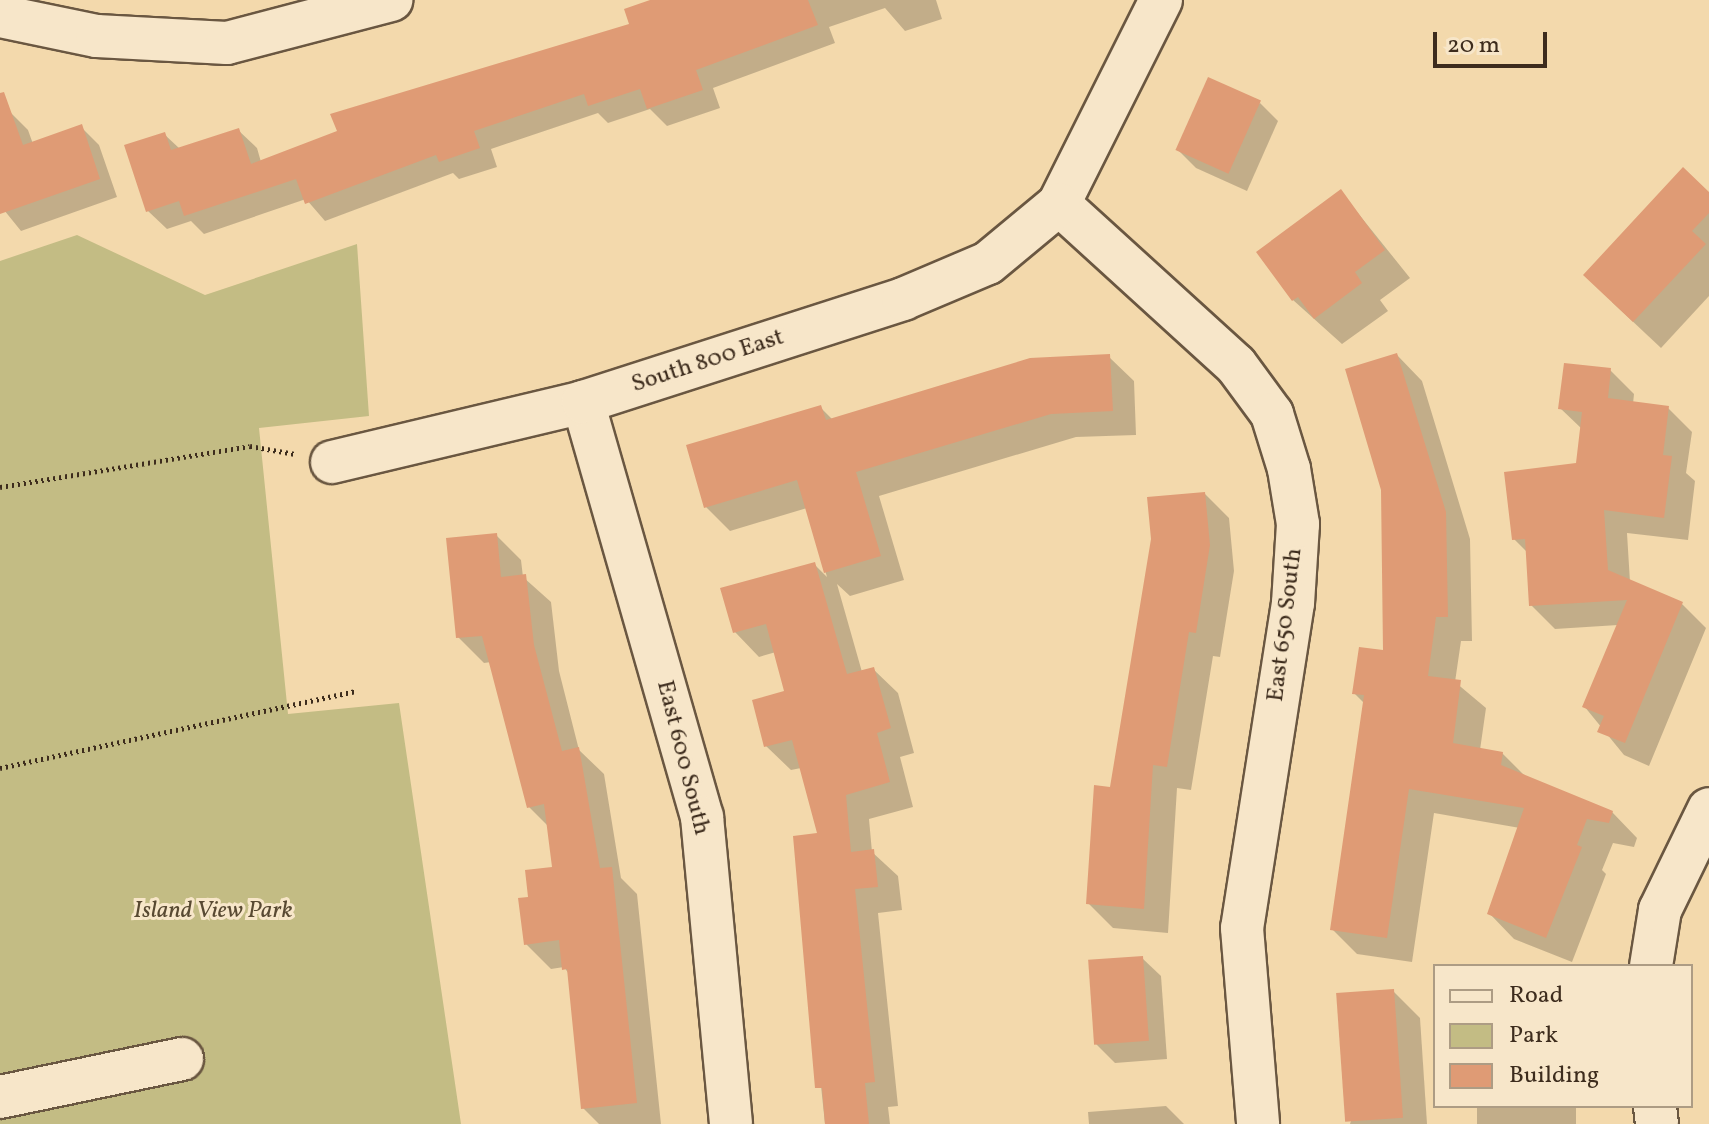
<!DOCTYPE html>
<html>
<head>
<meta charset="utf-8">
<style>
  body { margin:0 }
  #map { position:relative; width:1709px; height:1124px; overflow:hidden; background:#f3d9ac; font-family:Vollkorn,serif }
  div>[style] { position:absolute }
  .green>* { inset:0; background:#c3bc84 }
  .shadow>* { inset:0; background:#0003; transform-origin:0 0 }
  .building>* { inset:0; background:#df9b75; transform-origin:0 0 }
  .path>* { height:5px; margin-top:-2.5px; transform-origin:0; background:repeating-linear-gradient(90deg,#3d2c1d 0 2px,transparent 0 6px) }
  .roads { filter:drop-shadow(2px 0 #6a5741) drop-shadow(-2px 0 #6a5741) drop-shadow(0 2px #6a5741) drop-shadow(0 -2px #6a5741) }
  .minor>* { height:42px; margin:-21px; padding:0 21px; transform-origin:21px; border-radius:21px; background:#f7e6c9 }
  span { translate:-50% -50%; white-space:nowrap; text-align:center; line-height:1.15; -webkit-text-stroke:6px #f7e6c9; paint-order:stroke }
  .street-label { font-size:24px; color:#3d2c1d }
  .park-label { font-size:24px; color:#584932; font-style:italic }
  .legend { position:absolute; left:1433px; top:964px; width:260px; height:144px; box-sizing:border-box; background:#f7e6c9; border:2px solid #ad9c84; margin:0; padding:10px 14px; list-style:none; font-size:24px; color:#3d2c1d }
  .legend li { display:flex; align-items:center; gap:16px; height:40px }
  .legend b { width:40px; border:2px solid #ad9c84 }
  .scale { position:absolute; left:1433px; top:32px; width:114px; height:36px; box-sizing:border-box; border:4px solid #3d2c1d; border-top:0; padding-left:10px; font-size:24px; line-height:28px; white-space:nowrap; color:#3d2c1d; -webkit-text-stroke:6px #f7e6c9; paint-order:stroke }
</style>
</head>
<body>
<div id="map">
  <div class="green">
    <i style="clip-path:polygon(77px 235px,205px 295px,357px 244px,369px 416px,259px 428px,288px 714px,399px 703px,461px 1124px,0 1124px,0 261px)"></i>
  </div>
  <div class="shadow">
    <i style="clip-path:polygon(654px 0,936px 0,942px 19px,905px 31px,885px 8px,829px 27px,835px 43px,713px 88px,720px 108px,667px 126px,650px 109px,608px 123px,598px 113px,491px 149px,497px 167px,459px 179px,453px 173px,325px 221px,306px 199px,204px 234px,191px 221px,167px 229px,148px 211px,164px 134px,180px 149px,238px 130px,257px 148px,261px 162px,340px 133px,333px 115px,631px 25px)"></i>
    <i style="clip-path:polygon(1260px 103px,1278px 121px,1247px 191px,1196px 168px,1178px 150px)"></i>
    <i style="clip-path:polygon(10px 112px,28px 130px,33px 144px,81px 127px,99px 145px,117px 197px,21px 231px,0 205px,0 115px)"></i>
    <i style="clip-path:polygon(1341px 192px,1410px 278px,1380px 300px,1388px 311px,1342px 344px,1293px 300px)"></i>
    <i style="clip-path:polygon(1709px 194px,1709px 296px,1661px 348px,1612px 302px)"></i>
    <i style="clip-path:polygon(1397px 355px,1422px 381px,1470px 539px,1472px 641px,1461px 641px,1455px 682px,1486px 708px,1480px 750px,1502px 753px,1526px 777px,1612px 812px,1637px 838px,1634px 847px,1613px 843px,1602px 870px,1606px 874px,1572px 962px,1514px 939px,1489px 913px,1520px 828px,1434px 813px,1412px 962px,1357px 954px,1332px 929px,1364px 703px,1354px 693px,1385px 652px)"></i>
    <i style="clip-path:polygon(1109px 357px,1134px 381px,1136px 435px,1076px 437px,879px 496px,904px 580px,850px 596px,837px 584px,862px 672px,873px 669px,898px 693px,914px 753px,900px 757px,913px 807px,869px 819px,872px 852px,898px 876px,902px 910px,878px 913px,898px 1106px,888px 1107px,890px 1124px,825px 1124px,795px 838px,820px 835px,801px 768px,791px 770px,766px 746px,787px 692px,776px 652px,759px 657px,735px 632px,814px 564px,827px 577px,807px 508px,730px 531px,706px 507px,820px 407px,833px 420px)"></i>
    <i style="clip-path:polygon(1610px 370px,1634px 394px,1633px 404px,1668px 408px,1692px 432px,1686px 473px,1695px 481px,1688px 540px,1627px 533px,1630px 582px,1682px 604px,1706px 628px,1649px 766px,1624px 755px,1584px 706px,1618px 625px,1555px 629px,1531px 605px,1528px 553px,1514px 539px,1577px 465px,1582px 429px,1560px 408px)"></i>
    <i style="clip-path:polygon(1205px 494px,1229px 518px,1234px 571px,1220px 657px,1213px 656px,1191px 790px,1177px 788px,1168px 933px,1113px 928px,1088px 903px,1111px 789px)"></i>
    <i style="clip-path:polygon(496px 535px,521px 560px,523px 577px,551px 602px,559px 671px,579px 750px,604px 774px,621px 878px,637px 894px,661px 1124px,599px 1124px,583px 1108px,569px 974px,564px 967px,551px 969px,526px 944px,530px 899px,554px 869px,549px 827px,529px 807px,491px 662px,484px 663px,458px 637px)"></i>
    <i style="clip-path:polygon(1142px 958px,1161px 976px,1167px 1059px,1115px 1063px,1096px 1044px)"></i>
    <i style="clip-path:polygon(1393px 991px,1420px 1018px,1427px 1124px,1350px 1124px)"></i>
    <i style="clip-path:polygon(1166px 1106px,1184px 1124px,1089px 1124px,1088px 1112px)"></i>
    <i style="left:1477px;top:1106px;width:99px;height:18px"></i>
  </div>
  <div class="building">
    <i style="clip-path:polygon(650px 0,808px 0,818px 25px,696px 70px,703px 90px,647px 109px,640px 89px,588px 106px,584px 94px,474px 131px,480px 148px,439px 162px,436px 155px,305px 204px,296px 179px,184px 216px,179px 201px,146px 212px,124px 145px,165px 132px,171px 150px,239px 128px,251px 164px,337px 131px,330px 114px,629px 24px,624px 9px)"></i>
    <i style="left:1208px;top:77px;width:58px;height:80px;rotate:24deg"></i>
    <i style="clip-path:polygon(4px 92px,23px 145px,82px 124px,100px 179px,0 214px,0 93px)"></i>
    <i style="clip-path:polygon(1683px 167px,1709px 192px,1709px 213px,1692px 231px,1706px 244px,1633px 322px,1583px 275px)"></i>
    <i style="clip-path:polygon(1341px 189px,1385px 250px,1355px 272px,1362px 283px,1314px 319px,1298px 297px,1292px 301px,1256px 252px)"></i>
    <i style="clip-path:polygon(1397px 353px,1446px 512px,1448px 617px,1436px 617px,1428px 676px,1461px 680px,1453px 743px,1503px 752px,1501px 765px,1613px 811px,1609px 823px,1587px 819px,1577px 845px,1582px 847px,1546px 938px,1487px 914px,1524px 808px,1409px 789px,1387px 938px,1330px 930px,1364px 695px,1352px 694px,1359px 647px,1383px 650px,1381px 490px,1345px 369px)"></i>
    <i style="clip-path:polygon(1110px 354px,1113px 411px,1051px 414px,856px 472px,881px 556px,824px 573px,797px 480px,704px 508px,686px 445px,821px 405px,826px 420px,1030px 358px)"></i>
    <i style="clip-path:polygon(1564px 363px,1611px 368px,1608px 398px,1669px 406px,1663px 455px,1672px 456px,1664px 518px,1604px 510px,1608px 570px,1683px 602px,1625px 743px,1597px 732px,1604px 716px,1582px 707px,1627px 600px,1529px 606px,1525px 539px,1512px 540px,1504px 472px,1576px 463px,1582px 412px,1558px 409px)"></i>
    <i style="clip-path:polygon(1205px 492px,1210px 545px,1196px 633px,1189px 632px,1167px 767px,1153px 765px,1144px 909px,1086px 904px,1094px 785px,1110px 787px,1151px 539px,1147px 497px)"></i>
    <i style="clip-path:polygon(497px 533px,501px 577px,526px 574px,534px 645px,562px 751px,579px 747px,600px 868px,612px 867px,637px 1103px,581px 1109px,567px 969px,562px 970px,559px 940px,524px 945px,518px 898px,528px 897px,525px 870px,552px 867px,544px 804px,527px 808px,482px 636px,456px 638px,446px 538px)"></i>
    <i style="clip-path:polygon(815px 562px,847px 674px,874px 667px,891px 728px,877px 733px,890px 782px,846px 795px,851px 852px,874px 849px,878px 887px,855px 889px,875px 1082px,865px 1083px,869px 1124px,825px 1124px,822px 1088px,815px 1088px,793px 836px,817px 833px,792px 740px,764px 747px,752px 700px,784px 691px,766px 624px,733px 633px,720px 588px)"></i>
    <i style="left:1143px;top:956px;width:85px;height:55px;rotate:86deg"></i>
    <i style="left:1394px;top:989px;width:129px;height:58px;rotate:86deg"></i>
  </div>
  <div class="path">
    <i style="left:0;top:487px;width:253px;rotate:-9.3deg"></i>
    <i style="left:250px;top:446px;width:46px;rotate:10.1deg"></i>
    <i style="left:0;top:768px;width:363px;rotate:-12.2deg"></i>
  </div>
  <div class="roads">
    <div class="minor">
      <i style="left:1161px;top:0;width:228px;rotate:116.6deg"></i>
      <i style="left:1059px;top:204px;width:239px;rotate:42.3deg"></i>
      <i style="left:1236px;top:365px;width:61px;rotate:53.7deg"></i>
      <i style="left:1272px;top:414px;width:58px;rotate:72.8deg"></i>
      <i style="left:1289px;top:469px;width:56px;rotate:80.7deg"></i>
      <i style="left:1298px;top:524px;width:79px;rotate:93.6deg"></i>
      <i style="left:1293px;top:603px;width:329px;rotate:98.9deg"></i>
      <i style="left:1242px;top:928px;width:197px;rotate:85.3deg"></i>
      <i style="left:0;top:16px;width:99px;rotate:11.7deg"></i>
      <i style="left:97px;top:36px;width:130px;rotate:3.1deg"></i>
      <i style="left:227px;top:43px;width:170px;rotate:-14.7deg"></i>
      <i style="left:583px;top:402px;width:432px;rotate:74deg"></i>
      <i style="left:702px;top:817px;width:308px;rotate:84.6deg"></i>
      <i style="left:332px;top:462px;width:258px;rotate:-13.4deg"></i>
      <i style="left:583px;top:402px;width:336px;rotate:-17.8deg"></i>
      <i style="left:903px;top:299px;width:92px;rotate:-23deg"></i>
      <i style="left:988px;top:263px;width:92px;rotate:-39.7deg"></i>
      <i style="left:1651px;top:966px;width:57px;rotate:-80.9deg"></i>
      <i style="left:1660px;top:910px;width:112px;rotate:-64.1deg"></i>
      <i style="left:0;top:1097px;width:186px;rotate:-11.8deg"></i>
      <i style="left:1655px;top:1106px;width:18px;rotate:84deg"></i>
    </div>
  </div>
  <div class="street-label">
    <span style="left:708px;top:362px;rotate:-18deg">South 800 East</span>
    <span style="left:1286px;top:625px;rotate:-83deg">East 650 South</span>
    <span style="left:682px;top:758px;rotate:76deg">East 600 South</span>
  </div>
  <div class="park-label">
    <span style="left:213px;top:912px">Island View Park</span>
  </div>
  <ul class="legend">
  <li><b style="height:10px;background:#f7e6c9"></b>Road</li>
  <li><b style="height:22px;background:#c3bc84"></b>Park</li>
  <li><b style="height:22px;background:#df9b75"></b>Building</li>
  </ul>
  <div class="scale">20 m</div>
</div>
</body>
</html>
